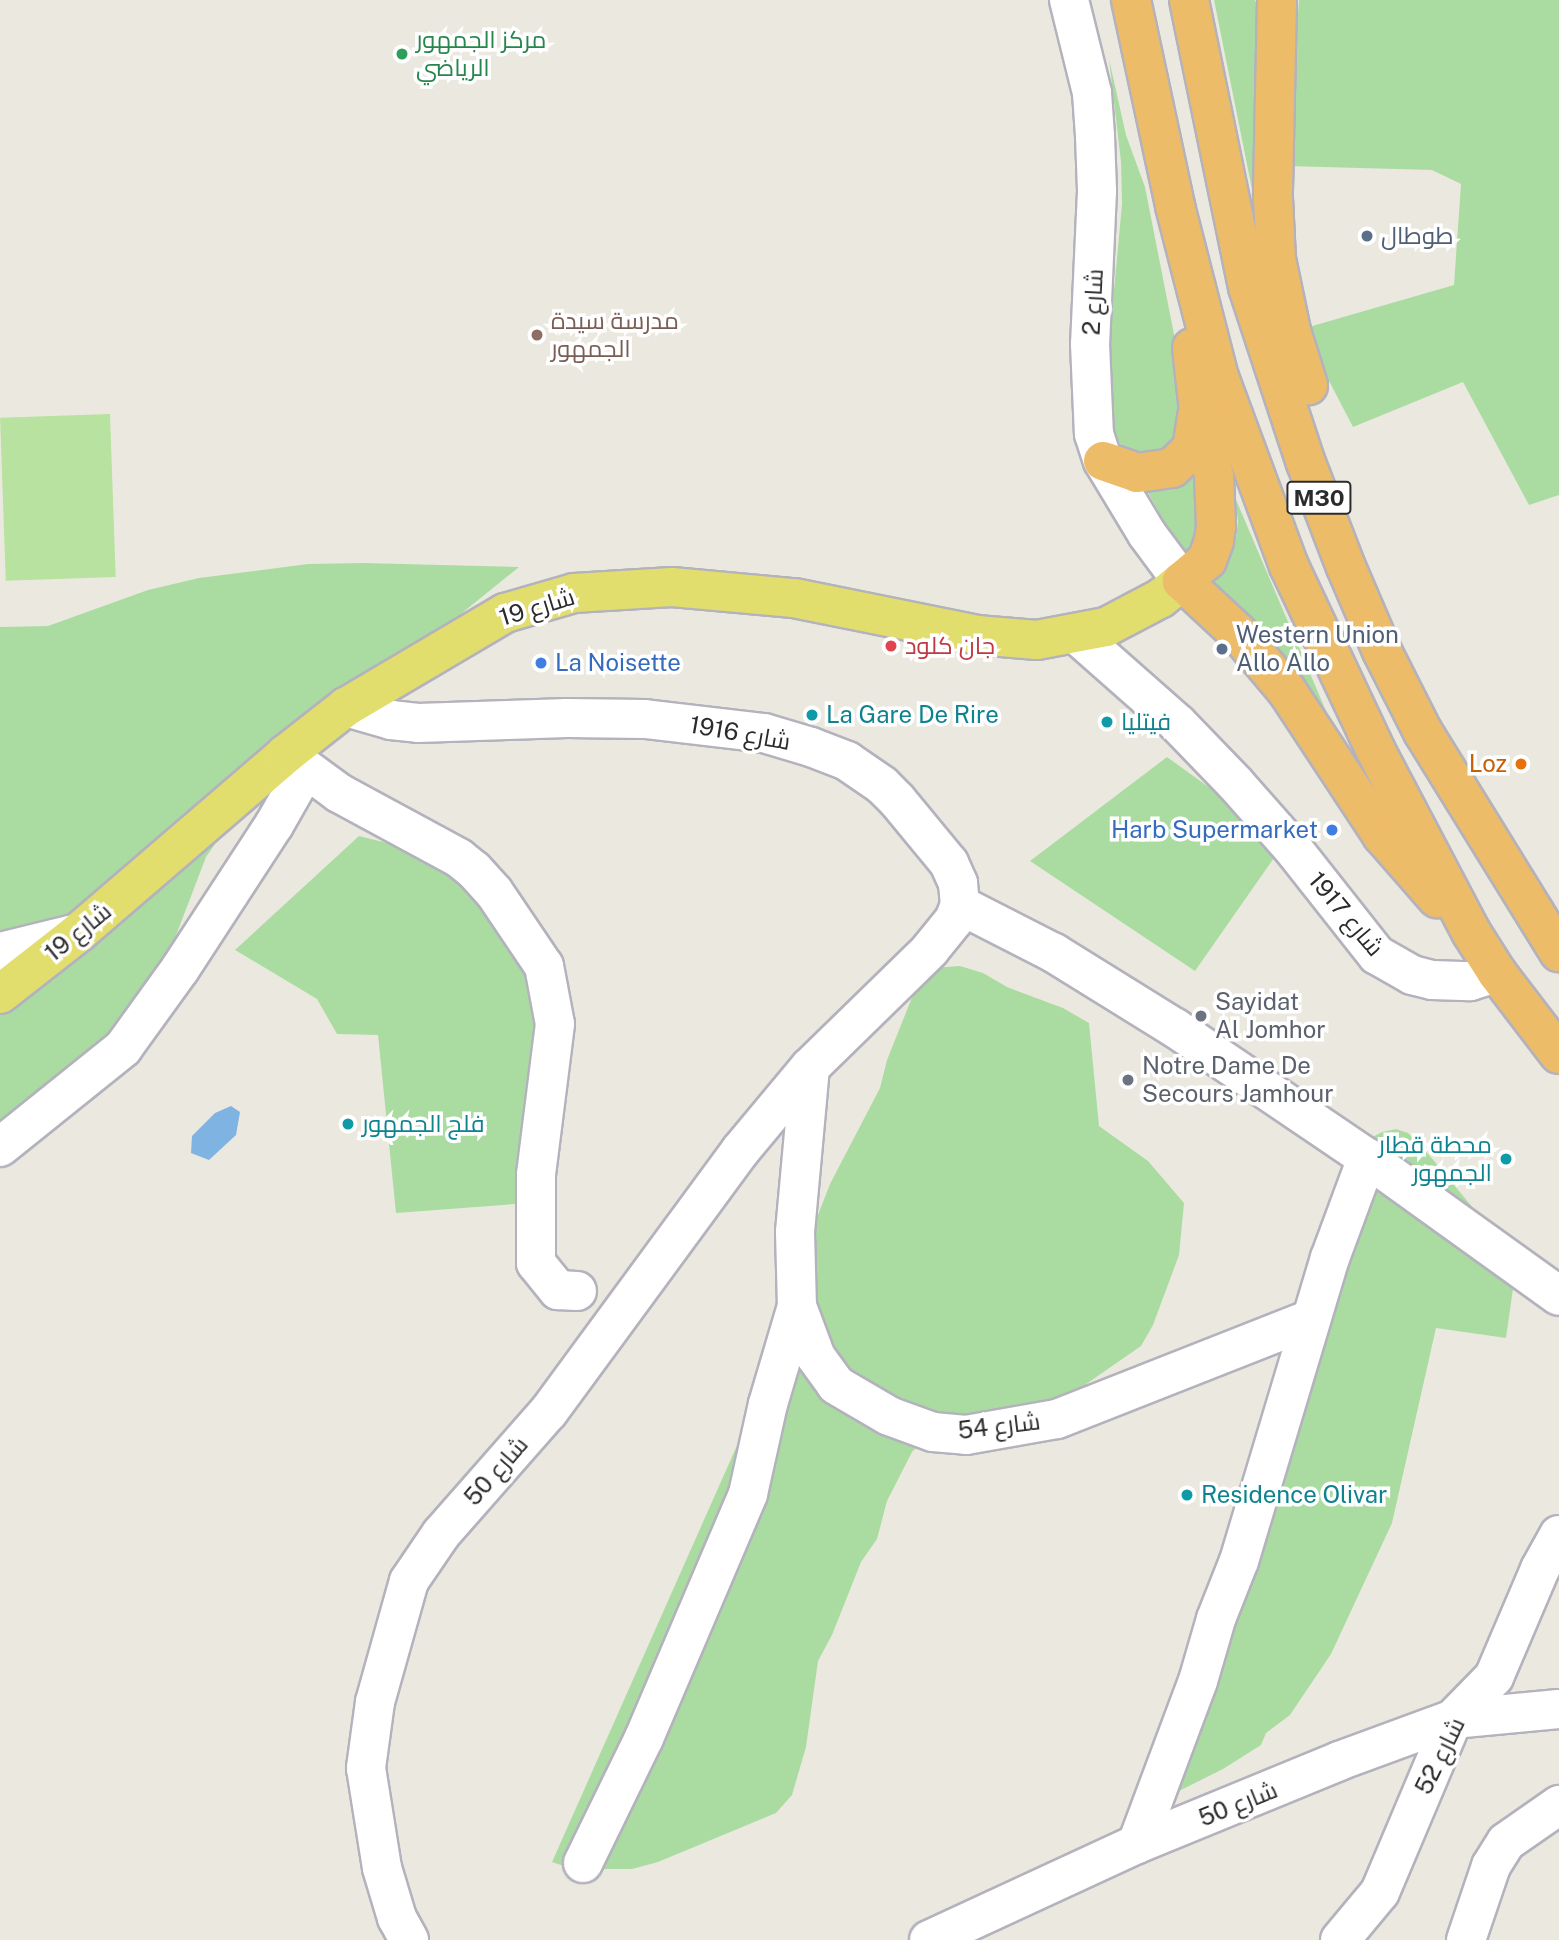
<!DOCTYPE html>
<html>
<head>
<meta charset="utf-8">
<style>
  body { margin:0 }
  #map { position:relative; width:1559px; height:1940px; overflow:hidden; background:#ebe9df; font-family:"Public Sans",Cairo,sans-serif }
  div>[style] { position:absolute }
  .green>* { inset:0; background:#aadca2 }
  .pitch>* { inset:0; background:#b8e29f; transform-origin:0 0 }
  .water>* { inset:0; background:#7eb3e2 }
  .roads { filter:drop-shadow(2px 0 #b3b2bd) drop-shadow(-2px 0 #b3b2bd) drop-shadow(0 2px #b3b2bd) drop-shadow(0 -2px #b3b2bd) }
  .minor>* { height:38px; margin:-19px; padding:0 19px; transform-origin:19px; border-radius:19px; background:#fff }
  .major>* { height:38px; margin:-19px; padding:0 19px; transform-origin:19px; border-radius:19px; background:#e2de6e }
  .highway>* { height:38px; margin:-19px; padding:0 19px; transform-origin:19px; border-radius:19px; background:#edbc69 }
  .dots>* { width:19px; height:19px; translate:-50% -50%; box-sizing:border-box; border:4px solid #fff; border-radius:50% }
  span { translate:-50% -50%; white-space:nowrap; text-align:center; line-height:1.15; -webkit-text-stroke:7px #fff; paint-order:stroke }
  .shield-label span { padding:2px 5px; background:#fff; border:2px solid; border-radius:5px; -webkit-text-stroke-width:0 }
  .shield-label { font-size:23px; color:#2b2b2b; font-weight:700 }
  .leisure-label { font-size:24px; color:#27864d }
  .left { translate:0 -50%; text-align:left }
  .service-label { font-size:24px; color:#4e5e75 }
  .street-label { font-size:24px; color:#2b2b2b }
  .education-label { font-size:24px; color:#785e54 }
  .health-label { font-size:24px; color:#be3a42 }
  .shop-label { font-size:24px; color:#366cbe }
  .right { translate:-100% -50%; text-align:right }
  .culture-label { font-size:24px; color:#0d838f }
  .food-label { font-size:24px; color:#c56008 }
  .worship-label { font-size:24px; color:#5b616d }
</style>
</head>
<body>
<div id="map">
  <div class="green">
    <i style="clip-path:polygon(1214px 0,1255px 0,1261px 15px,1279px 324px)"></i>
    <i style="clip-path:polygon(1299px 0,1559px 0,1559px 495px,1529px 505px,1463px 382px,1353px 427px,1302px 329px,1454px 285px,1461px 184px,1432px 170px,1287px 166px)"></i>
    <i style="clip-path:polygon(1109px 59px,1126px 135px,1145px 187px,1184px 385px,1178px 444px,1156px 458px,1128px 452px,1119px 442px,1112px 425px,1109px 401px,1110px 333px,1122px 204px,1121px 162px)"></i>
    <i style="clip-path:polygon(1195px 476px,1198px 545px,1186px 559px,1147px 491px,1173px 490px)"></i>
    <i style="clip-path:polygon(1234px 495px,1329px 718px,1214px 581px,1222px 570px,1236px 538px,1238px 521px)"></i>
    <i style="clip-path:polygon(363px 563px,519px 567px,394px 668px,231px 821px,206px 857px,172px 946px,124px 1027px,0 1153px,0 627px,48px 626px,148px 590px,199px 578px,308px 564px)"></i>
    <i style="clip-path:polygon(1167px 757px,1285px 842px,1195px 971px,1030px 861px)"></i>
    <i style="clip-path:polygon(359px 836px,411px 849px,458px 876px,526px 963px,542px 1046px,515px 1204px,396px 1213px,378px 1035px,337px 1034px,317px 999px,235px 950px)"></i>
    <i style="clip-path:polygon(960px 966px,983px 973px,1007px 987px,1063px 1008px,1089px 1023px,1099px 1126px,1148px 1161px,1184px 1203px,1179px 1255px,1153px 1325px,1141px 1346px,1056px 1405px,929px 1435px,912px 1452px,887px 1501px,877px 1539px,861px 1562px,832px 1635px,818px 1661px,806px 1747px,792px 1795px,776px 1813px,658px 1862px,632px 1869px,573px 1869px,552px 1862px,783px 1342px,806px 1246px,830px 1184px,880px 1088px,887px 1060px,915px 990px,932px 968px)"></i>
    <i style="clip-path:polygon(1396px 1129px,1408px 1133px,1430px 1156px,1517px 1261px,1506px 1338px,1436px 1328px,1392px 1523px,1331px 1654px,1290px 1715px,1266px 1733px,1261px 1745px,1223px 1769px,1157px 1802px,1369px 1139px,1382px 1132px)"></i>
  </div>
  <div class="pitch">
    <i style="left:110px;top:414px;width:163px;height:110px;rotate:88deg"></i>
  </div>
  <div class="water">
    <i style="clip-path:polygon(231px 1106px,240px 1112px,236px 1135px,209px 1160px,191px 1153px,192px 1136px,215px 1113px)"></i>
  </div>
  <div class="roads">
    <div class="minor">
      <i style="left:1069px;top:0;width:96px;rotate:76.1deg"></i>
      <i style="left:1092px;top:93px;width:43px;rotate:86deg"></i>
      <i style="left:1095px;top:136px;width:55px;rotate:87.9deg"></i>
      <i style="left:1097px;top:191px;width:153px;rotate:92.6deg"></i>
      <i style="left:1090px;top:344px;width:90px;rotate:87.5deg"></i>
      <i style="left:1094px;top:434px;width:28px;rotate:72deg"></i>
      <i style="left:1103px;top:461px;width:85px;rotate:58.9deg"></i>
      <i style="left:1147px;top:534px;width:59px;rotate:53.3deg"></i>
      <i style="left:1076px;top:634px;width:136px;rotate:41.4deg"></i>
      <i style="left:1178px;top:724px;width:82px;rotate:46deg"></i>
      <i style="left:1235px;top:783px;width:89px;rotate:48.6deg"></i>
      <i style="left:1294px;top:850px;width:134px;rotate:51.7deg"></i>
      <i style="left:1377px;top:955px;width:40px;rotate:29.7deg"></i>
      <i style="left:1412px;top:975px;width:21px;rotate:14deg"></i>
      <i style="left:1432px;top:980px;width:38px;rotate:2deg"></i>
      <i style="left:1470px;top:981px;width:28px;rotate:-17deg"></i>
      <i style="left:346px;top:707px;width:47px;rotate:16.1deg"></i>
      <i style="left:391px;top:720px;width:27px;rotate:6deg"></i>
      <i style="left:418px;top:723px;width:149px;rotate:-1.9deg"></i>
      <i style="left:567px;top:718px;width:78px;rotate:0.7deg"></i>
      <i style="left:645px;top:719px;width:120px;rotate:6.7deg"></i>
      <i style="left:764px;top:733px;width:49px;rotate:16.6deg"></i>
      <i style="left:811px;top:747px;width:39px;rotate:21deg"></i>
      <i style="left:847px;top:761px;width:42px;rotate:34.4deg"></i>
      <i style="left:882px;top:785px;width:21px;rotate:45deg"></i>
      <i style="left:897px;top:800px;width:82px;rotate:50.5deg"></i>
      <i style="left:949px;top:863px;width:22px;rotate:66deg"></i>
      <i style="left:958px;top:883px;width:22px;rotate:85deg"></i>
      <i style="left:960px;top:905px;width:16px;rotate:112deg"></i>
      <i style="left:954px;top:920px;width:38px;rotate:129deg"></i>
      <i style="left:930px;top:950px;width:168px;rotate:135.7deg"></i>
      <i style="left:810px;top:1067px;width:109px;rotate:129.8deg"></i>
      <i style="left:740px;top:1151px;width:323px;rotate:126.3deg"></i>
      <i style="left:549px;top:1411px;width:164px;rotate:131.3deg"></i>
      <i style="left:441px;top:1534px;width:57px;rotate:124.2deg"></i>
      <i style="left:409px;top:1581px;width:126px;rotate:105.7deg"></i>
      <i style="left:375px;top:1702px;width:67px;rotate:97.8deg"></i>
      <i style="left:366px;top:1768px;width:101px;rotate:80.9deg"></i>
      <i style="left:382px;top:1868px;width:52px;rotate:73.3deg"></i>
      <i style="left:397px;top:1918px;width:25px;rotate:61deg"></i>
      <i style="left:286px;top:754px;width:66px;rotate:36.3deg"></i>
      <i style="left:339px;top:793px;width:136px;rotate:28.4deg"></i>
      <i style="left:459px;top:858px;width:19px;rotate:39deg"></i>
      <i style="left:474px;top:870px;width:30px;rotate:48deg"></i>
      <i style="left:494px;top:892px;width:89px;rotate:56deg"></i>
      <i style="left:544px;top:966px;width:59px;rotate:79.3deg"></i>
      <i style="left:555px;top:1024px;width:152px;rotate:97.2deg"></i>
      <i style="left:536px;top:1175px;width:88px;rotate:90deg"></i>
      <i style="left:536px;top:1263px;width:35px;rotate:51deg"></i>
      <i style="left:558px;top:1290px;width:19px;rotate:3deg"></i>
      <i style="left:960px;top:905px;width:106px;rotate:27.1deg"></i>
      <i style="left:1054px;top:953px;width:142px;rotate:31.8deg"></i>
      <i style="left:1175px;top:1028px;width:232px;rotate:34.1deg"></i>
      <i style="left:1367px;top:1158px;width:236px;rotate:35.7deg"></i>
      <i style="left:0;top:952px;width:80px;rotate:-13.7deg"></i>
      <i style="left:810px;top:1067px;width:166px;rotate:95.2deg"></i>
      <i style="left:795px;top:1232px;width:74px;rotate:88.5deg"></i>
      <i style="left:797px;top:1306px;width:54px;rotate:69.6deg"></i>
      <i style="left:816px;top:1357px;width:34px;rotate:54deg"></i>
      <i style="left:836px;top:1385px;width:61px;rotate:30.3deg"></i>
      <i style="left:889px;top:1416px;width:47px;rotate:20deg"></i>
      <i style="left:933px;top:1432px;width:33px;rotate:5deg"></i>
      <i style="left:966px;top:1435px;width:92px;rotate:-10deg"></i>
      <i style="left:1057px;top:1419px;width:273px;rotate:-21.5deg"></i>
      <i style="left:0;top:1147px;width:158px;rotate:-38.8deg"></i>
      <i style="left:123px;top:1048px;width:97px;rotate:-54.2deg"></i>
      <i style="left:180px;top:969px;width:172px;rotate:-56.9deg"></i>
      <i style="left:274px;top:825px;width:64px;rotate:-60.3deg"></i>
      <i style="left:1137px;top:1844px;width:174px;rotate:-69.5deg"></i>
      <i style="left:1198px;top:1681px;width:65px;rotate:-73.8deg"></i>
      <i style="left:1216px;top:1619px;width:62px;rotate:-68.4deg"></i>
      <i style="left:1239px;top:1561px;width:316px;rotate:-73.3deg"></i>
      <i style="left:1330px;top:1258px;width:107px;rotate:-69.7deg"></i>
      <i style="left:583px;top:1863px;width:139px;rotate:-64deg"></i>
      <i style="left:644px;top:1738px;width:265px;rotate:-66.9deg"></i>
      <i style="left:748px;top:1494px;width:92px;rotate:-77.5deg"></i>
      <i style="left:768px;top:1404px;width:102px;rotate:-73.5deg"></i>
      <i style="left:929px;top:1940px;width:229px;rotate:-24.8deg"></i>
      <i style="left:1137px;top:1844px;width:218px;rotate:-22.3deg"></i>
      <i style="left:1339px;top:1761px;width:121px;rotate:-20.2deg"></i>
      <i style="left:1453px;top:1719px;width:106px;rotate:-5.4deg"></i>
      <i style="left:1340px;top:1940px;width:62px;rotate:-50.2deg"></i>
      <i style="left:1380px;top:1892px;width:188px;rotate:-67.1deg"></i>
      <i style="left:1453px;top:1719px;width:59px;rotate:-45.7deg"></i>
      <i style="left:1494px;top:1677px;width:117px;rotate:-66.9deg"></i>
      <i style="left:1540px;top:1569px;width:39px;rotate:-61deg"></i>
      <i style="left:1466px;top:1940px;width:78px;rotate:-71.3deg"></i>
      <i style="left:1491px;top:1866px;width:28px;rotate:-58deg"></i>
      <i style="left:1506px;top:1842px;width:65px;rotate:-34.9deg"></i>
    </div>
    <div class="major">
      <i style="left:0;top:994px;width:99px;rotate:-38deg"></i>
      <i style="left:78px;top:933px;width:274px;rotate:-40.7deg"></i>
      <i style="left:286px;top:754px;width:76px;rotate:-38.1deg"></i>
      <i style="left:346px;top:707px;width:185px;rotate:-30.6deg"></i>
      <i style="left:505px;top:613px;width:72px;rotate:-16.2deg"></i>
      <i style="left:574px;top:593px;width:98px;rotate:-3.5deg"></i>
      <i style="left:672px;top:587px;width:122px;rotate:5.2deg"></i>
      <i style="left:794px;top:598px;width:187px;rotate:11.4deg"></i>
      <i style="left:977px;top:635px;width:60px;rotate:4.8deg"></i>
      <i style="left:1037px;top:640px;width:70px;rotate:-10.7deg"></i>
      <i style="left:1106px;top:627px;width:62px;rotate:-27.8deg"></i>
      <i style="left:1161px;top:598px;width:27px;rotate:-39deg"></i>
    </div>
    <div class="highway">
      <i style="left:1131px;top:0;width:211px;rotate:77.9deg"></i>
      <i style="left:1175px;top:206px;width:177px;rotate:75.6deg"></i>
      <i style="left:1219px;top:377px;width:202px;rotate:69.7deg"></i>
      <i style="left:1289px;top:566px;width:204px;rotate:64.8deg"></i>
      <i style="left:1376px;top:751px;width:204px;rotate:62.3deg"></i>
      <i style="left:1471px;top:932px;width:49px;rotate:57.6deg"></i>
      <i style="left:1497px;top:973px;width:102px;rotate:52.6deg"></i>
      <i style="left:1189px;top:0;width:293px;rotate:78.4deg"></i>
      <i style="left:1248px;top:287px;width:185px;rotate:71.8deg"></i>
      <i style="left:1306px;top:463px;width:111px;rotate:69deg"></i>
      <i style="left:1346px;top:567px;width:91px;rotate:66.8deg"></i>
      <i style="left:1382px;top:651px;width:91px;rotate:63.2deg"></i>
      <i style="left:1423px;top:732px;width:259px;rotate:58.3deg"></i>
      <i style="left:1277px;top:0;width:198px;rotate:91.2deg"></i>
      <i style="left:1273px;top:198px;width:61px;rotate:87.2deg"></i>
      <i style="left:1276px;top:259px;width:74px;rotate:78.2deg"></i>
      <i style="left:1291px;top:331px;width:57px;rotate:72.5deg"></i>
      <i style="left:1192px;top:348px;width:54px;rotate:83.7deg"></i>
      <i style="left:1198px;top:402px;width:76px;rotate:77.8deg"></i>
      <i style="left:1214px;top:476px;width:50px;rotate:87.7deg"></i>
      <i style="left:1216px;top:526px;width:15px;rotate:98deg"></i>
      <i style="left:1214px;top:541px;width:20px;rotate:110deg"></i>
      <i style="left:1207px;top:560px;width:33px;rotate:140deg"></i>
      <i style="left:1182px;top:581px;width:76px;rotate:42.9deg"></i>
      <i style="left:1238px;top:633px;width:76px;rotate:49.8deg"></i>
      <i style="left:1287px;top:691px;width:173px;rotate:56.6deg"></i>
      <i style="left:1382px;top:835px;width:84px;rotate:48.9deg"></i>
      <i style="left:1103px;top:461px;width:36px;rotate:19deg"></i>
      <i style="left:1137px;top:473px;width:35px;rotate:-8deg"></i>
      <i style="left:1172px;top:468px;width:28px;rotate:-44deg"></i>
      <i style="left:1192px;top:449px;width:38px;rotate:-81deg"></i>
    </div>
  </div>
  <div class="dots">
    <i style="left:402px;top:54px;background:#2e9e5b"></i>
    <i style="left:1367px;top:236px;background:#5c6f8a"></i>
    <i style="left:537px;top:335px;background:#8d6e63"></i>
    <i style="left:891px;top:646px;background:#e0444e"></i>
    <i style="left:1222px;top:649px;background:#5c6f8a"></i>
    <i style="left:541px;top:663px;background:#3f7fe0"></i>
    <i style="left:812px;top:715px;background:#0f9aa8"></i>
    <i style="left:1107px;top:722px;background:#0f9aa8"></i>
    <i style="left:1521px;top:764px;background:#e8710a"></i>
    <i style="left:1332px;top:830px;background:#3f7fe0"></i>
    <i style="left:1201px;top:1016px;background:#6b7280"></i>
    <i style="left:1128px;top:1080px;background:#6b7280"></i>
    <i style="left:348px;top:1124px;background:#0f9aa8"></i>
    <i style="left:1506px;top:1159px;background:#0f9aa8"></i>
    <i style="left:1187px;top:1495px;background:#0f9aa8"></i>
  </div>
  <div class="shield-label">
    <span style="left:1319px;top:498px">M30</span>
  </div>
  <div class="leisure-label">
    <span class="left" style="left:416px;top:54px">مركز الجمهور<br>الرياضي</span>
  </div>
  <div class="service-label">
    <span class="left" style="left:1381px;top:236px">طوطال</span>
    <span class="left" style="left:1236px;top:649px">Western Union<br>Allo Allo</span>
  </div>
  <div class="street-label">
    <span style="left:1093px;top:302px;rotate:-87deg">شارع 2</span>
    <span style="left:537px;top:607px;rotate:-17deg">شارع 19</span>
    <span style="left:740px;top:733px;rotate:10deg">شارع 1916</span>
    <span style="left:1346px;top:914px;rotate:50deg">شارع 1917</span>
    <span style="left:78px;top:932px;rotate:-39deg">شارع 19</span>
    <span style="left:999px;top:1426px;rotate:-7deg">شارع 54</span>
    <span style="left:496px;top:1471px;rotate:-49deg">شارع 50</span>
    <span style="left:1440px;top:1756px;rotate:-64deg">شارع 52</span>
    <span style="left:1238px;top:1804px;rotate:-22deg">شارع 50</span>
  </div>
  <div class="education-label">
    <span class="left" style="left:551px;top:335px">مدرسة سيدة<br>الجمهور</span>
  </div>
  <div class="health-label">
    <span class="left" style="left:905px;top:646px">جان كلود</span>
  </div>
  <div class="shop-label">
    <span class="left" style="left:555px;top:663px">La Noisette</span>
    <span class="right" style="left:1318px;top:830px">Harb Supermarket</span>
  </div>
  <div class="culture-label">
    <span class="left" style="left:826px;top:715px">La Gare De Rire</span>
    <span class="left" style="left:1121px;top:722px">فيتليا</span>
    <span class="left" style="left:362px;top:1124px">فلج الجمهور</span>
    <span class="right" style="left:1492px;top:1159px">محطة قطار<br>الجمهور</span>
    <span class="left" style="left:1201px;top:1495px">Residence Olivar</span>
  </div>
  <div class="food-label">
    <span class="right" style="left:1507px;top:764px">Loz</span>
  </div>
  <div class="worship-label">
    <span class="left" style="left:1215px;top:1016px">Sayidat<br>Al Jomhor</span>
    <span class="left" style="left:1142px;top:1080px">Notre Dame De<br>Secours Jamhour</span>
  </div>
</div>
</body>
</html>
